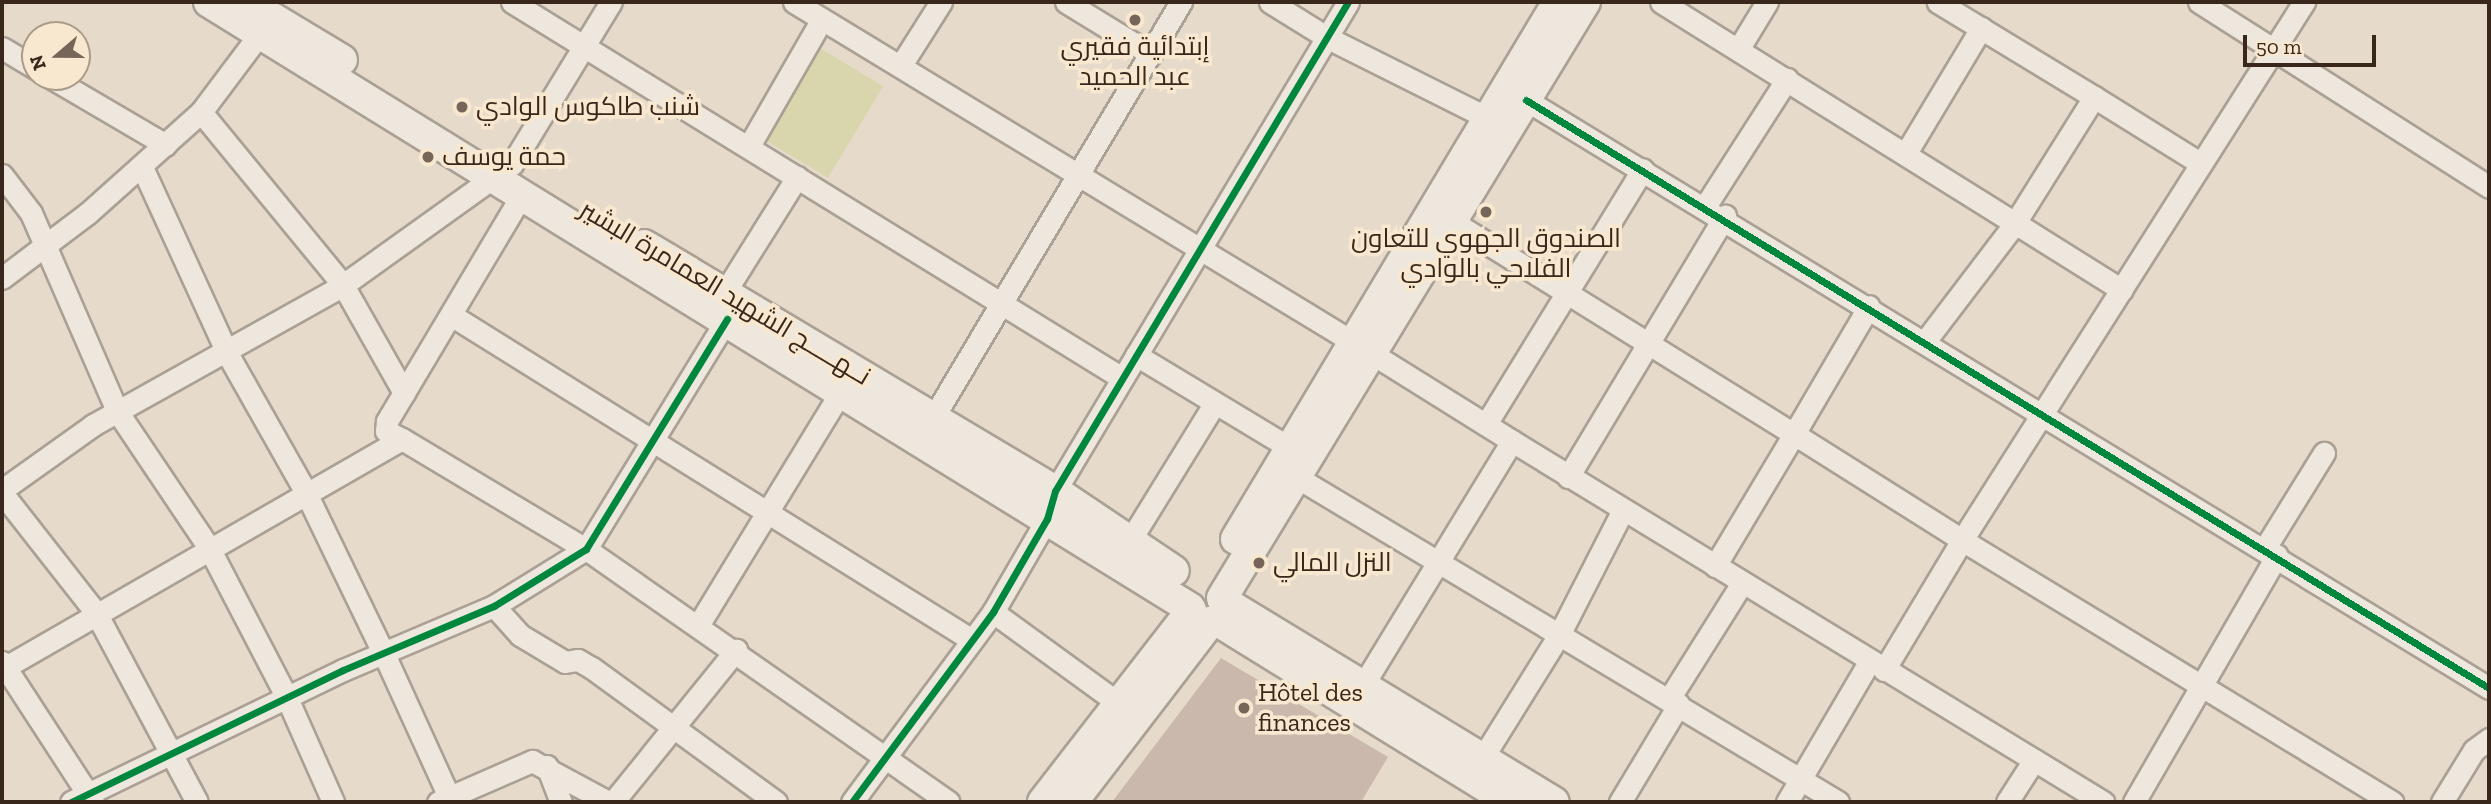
<!DOCTYPE html>
<html>
<head>
<meta charset="utf-8">
<style>
  body { margin:0 }
  #map { position:relative; width:2491px; height:804px; overflow:hidden; background:#e6dbcb; font-family:"Zilla Slab",Cairo,serif }
  div>[style] { position:absolute }
  .green>* { inset:0; background:#d9d5ac; transform-origin:0 0 }
  .building>* { inset:0; background:#cab8ac }
  .roads { filter:drop-shadow(2px 0 #aba094) drop-shadow(-2px 0 #aba094) drop-shadow(0 2px #aba094) drop-shadow(0 -2px #aba094) }
  .street>* { height:21px; margin:-10.5px; padding:0 10.5px; transform-origin:10.5px; border-radius:10.5px; background:#ede7de }
  .secondary>* { height:30px; margin:-15px; padding:0 15px; transform-origin:15px; border-radius:15px; background:#ede7de }
  .cycleway>* { height:7px; margin:-3.5px; padding:0 3.5px; transform-origin:3.5px; border-radius:3.5px; background:#00873e }
  .dots>* { width:19px; height:19px; translate:-50% -50%; box-sizing:border-box; border:4px solid #f8e8d0; border-radius:50% }
  span { translate:-50% -50%; white-space:nowrap; text-align:center; line-height:1.15; -webkit-text-stroke:7px #f8e8d0; paint-order:stroke }
  .poi-label { font-size:26px; color:#3a271c }
  .left { translate:0 -50%; text-align:left }
  .street-label { font-size:26px; color:#3a271c }
  .frame { position:absolute; inset:0; border:4px solid #3a271c; pointer-events:none }
  .north { position:absolute; left:21px; top:21px; width:70px; height:70px; box-sizing:border-box; background:#f8e8d0; border:2px solid #ac9b88; border-radius:50%; rotate:250deg; font-size:19px; font-weight:700; line-height:28px; text-align:center; color:#3a271c }
  .north::after { content:''; display:block; margin:auto; width:24px; height:32px; background:#766659; clip-path:polygon(50% 0,100% 100%,50% 72%,0 100%) }
  .scale { position:absolute; left:2243px; top:35px; width:133px; height:32px; box-sizing:border-box; border:4px solid #3a271c; border-top:0; padding-left:9px; font-size:21px; line-height:24px; white-space:nowrap; color:#3a271c; -webkit-text-stroke:5px #f8e8d0; paint-order:stroke }
</style>
</head>
<body>
<div id="map">
  <div class="green">
    <i style="left:818px;top:47px;width:76px;height:107px;rotate:31deg"></i>
  </div>
  <div class="building">
    <i style="clip-path:polygon(1221px 658px,1388px 757px,1361px 802px,1112px 802px)"></i>
  </div>
  <div class="roads">
    <div class="street">
      <i style="left:512px;top:2px;width:717px;rotate:31.65deg"></i>
      <i style="left:794px;top:2px;width:654px;rotate:31.31deg"></i>
      <i style="left:1066px;top:2px;width:100px;rotate:31.5deg"></i>
      <i style="left:1270px;top:2px;width:68px;rotate:31.8deg"></i>
      <i style="left:1328px;top:38px;width:179px;rotate:26.6deg"></i>
      <i style="left:1661px;top:2px;width:417px;rotate:32deg"></i>
      <i style="left:2015px;top:223px;width:149px;rotate:-57.9deg"></i>
      <i style="left:2094px;top:97px;width:183px;rotate:-148.7deg"></i>
      <i style="left:2199px;top:2px;width:344px;rotate:32.5deg"></i>
      <i style="left:2px;top:48px;width:39px;rotate:31deg"></i>
      <i style="left:1739px;top:48px;width:54px;rotate:-58.7deg"></i>
      <i style="left:901px;top:65px;width:75px;rotate:-57.6deg"></i>
      <i style="left:50px;top:77px;width:134px;rotate:30.4deg"></i>
      <i style="left:2094px;top:97px;width:125px;rotate:31.9deg"></i>
      <i style="left:1526px;top:100px;width:1128px;rotate:31.41deg"></i>
      <i style="left:201px;top:112px;width:224px;rotate:50.6deg"></i>
      <i style="left:343px;top:285px;width:124px;rotate:60.5deg"></i>
      <i style="left:749px;top:146px;width:146px;rotate:-60.1deg"></i>
      <i style="left:1906px;top:153px;width:146px;rotate:-59deg"></i>
      <i style="left:142px;top:167px;width:205px;rotate:65.4deg"></i>
      <i style="left:227px;top:353px;width:159px;rotate:60.5deg"></i>
      <i style="left:305px;top:491px;width:179px;rotate:64.2deg"></i>
      <i style="left:383px;top:652px;width:159px;rotate:65.5deg"></i>
      <i style="left:2px;top:175px;width:48px;rotate:52.7deg"></i>
      <i style="left:31px;top:213px;width:216px;rotate:66.5deg"></i>
      <i style="left:117px;top:411px;width:165px;rotate:56.1deg"></i>
      <i style="left:209px;top:548px;width:169px;rotate:62.5deg"></i>
      <i style="left:287px;top:698px;width:114px;rotate:66.1deg"></i>
      <i style="left:1706px;top:205px;width:150px;rotate:-57.3deg"></i>
      <i style="left:1453px;top:222px;width:402px;rotate:31.9deg"></i>
      <i style="left:1794px;top:434px;width:148px;rotate:-59.6deg"></i>
      <i style="left:2px;top:278px;width:108px;rotate:-37.1deg"></i>
      <i style="left:88px;top:213px;width:152px;rotate:-41.8deg"></i>
      <i style="left:201px;top:112px;width:110px;rotate:-53.1deg"></i>
      <i style="left:718px;top:303px;width:149px;rotate:-57.9deg"></i>
      <i style="left:451px;top:315px;width:614px;rotate:31.96deg"></i>
      <i style="left:1926px;top:340px;width:147px;rotate:-52.7deg"></i>
      <i style="left:2015px;top:223px;width:126px;rotate:32.1deg"></i>
      <i style="left:1136px;top:355px;width:180px;rotate:31.1deg"></i>
      <i style="left:1486px;top:424px;width:299px;rotate:-58.4deg"></i>
      <i style="left:927px;top:428px;width:496px;rotate:-59.2deg"></i>
      <i style="left:402px;top:439px;width:214px;rotate:30.9deg"></i>
      <i style="left:586px;top:549px;width:442px;rotate:34.9deg"></i>
      <i style="left:1512px;top:441px;width:693px;rotate:31.42deg"></i>
      <i style="left:1568px;top:477px;width:305px;rotate:-59deg"></i>
      <i style="left:1298px;top:478px;width:630px;rotate:30.96deg"></i>
      <i style="left:2px;top:490px;width:112px;rotate:-35.5deg"></i>
      <i style="left:93px;top:425px;width:287px;rotate:-29.2deg"></i>
      <i style="left:343px;top:285px;width:208px;rotate:-35.6deg"></i>
      <i style="left:512px;top:164px;width:190px;rotate:-58.6deg"></i>
      <i style="left:2px;top:493px;width:152px;rotate:51.9deg"></i>
      <i style="left:96px;top:613px;width:214px;rotate:61.9deg"></i>
      <i style="left:1129px;top:542px;width:163px;rotate:-58.3deg"></i>
      <i style="left:2265px;top:548px;width:112px;rotate:-58.2deg"></i>
      <i style="left:1715px;top:566px;width:154px;rotate:-59.1deg"></i>
      <i style="left:1794px;top:434px;width:199px;rotate:32.2deg"></i>
      <i style="left:1962px;top:540px;width:638px;rotate:-57.56deg"></i>
      <i style="left:494px;top:606px;width:39px;rotate:48deg"></i>
      <i style="left:520px;top:635px;width:52px;rotate:31deg"></i>
      <i style="left:565px;top:662px;width:13px;rotate:-9deg"></i>
      <i style="left:578px;top:660px;width:16px;rotate:30deg"></i>
      <i style="left:592px;top:668px;width:228px;rotate:36.1deg"></i>
      <i style="left:993px;top:612px;width:153px;rotate:36deg"></i>
      <i style="left:699px;top:624px;width:273px;rotate:-58.6deg"></i>
      <i style="left:2px;top:662px;width:167px;rotate:57deg"></i>
      <i style="left:2px;top:669px;width:461px;rotate:-29.9deg"></i>
      <i style="left:402px;top:439px;width:18px;rotate:-153deg"></i>
      <i style="left:386px;top:431px;width:10px;rotate:-84deg"></i>
      <i style="left:387px;top:421px;width:265px;rotate:-59.2deg"></i>
      <i style="left:1884px;top:670px;width:152px;rotate:-59deg"></i>
      <i style="left:1962px;top:540px;width:504px;rotate:31.35deg"></i>
      <i style="left:1363px;top:685px;width:286px;rotate:-58.6deg"></i>
      <i style="left:1512px;top:441px;width:166px;rotate:-148deg"></i>
      <i style="left:1669px;top:699px;width:137px;rotate:-57.8deg"></i>
      <i style="left:1483px;top:757px;width:144px;rotate:-58.1deg"></i>
      <i style="left:1559px;top:635px;width:140px;rotate:-62.9deg"></i>
      <i style="left:547px;top:766px;width:39px;rotate:69deg"></i>
      <i style="left:71px;top:802px;width:302px;rotate:-25.9deg"></i>
      <i style="left:343px;top:670px;width:164px;rotate:-23deg"></i>
      <i style="left:494px;top:606px;width:108px;rotate:-31.8deg"></i>
      <i style="left:586px;top:549px;width:270px;rotate:-58.5deg"></i>
      <i style="left:438px;top:802px;width:103px;rotate:-23.6deg"></i>
      <i style="left:532px;top:761px;width:86px;rotate:28.3deg"></i>
      <i style="left:613px;top:802px;width:196px;rotate:-51deg"></i>
      <i style="left:852px;top:802px;width:237px;rotate:-53.4deg"></i>
      <i style="left:993px;top:612px;width:108px;rotate:-59.9deg"></i>
      <i style="left:1047px;top:519px;width:29px;rotate:-74deg"></i>
      <i style="left:1055px;top:491px;width:570px;rotate:-59.07deg"></i>
      <i style="left:1620px;top:802px;width:114px;rotate:-59deg"></i>
      <i style="left:1787px;top:802px;width:162px;rotate:-59.6deg"></i>
      <i style="left:2007px;top:802px;width:50px;rotate:-57.3deg"></i>
      <i style="left:2134px;top:802px;width:285px;rotate:-59.9deg"></i>
      <i style="left:2442px;top:802px;width:61px;rotate:-58.4deg"></i>
      <i style="left:2474px;top:750px;width:19px;rotate:-36deg"></i>
    </div>
    <div class="secondary">
      <i style="left:209px;top:2px;width:1153px;rotate:31.71deg"></i>
      <i style="left:246px;top:2px;width:112px;rotate:31.1deg"></i>
      <i style="left:644px;top:245px;width:479px;rotate:30.9deg"></i>
      <i style="left:1055px;top:491px;width:143px;rotate:33.9deg"></i>
      <i style="left:1236px;top:539px;width:626px;rotate:-59.05deg"></i>
      <i style="left:1222px;top:598px;width:698px;rotate:-58.66deg"></i>
      <i style="left:1223px;top:601px;width:387px;rotate:31.3deg"></i>
      <i style="left:1216px;top:620px;width:347px;rotate:31.7deg"></i>
      <i style="left:1043px;top:802px;width:242px;rotate:-52.2deg"></i>
      <i style="left:1072px;top:802px;width:227px;rotate:-52.5deg"></i>
    </div>
  </div>
  <div class="cycleway">
    <i style="left:1526px;top:100px;width:1128px;rotate:31.41deg"></i>
    <i style="left:71px;top:802px;width:302px;rotate:-25.9deg"></i>
    <i style="left:343px;top:670px;width:164px;rotate:-23deg"></i>
    <i style="left:494px;top:606px;width:108px;rotate:-31.8deg"></i>
    <i style="left:586px;top:549px;width:270px;rotate:-58.5deg"></i>
    <i style="left:852px;top:802px;width:237px;rotate:-53.4deg"></i>
    <i style="left:993px;top:612px;width:108px;rotate:-59.9deg"></i>
    <i style="left:1047px;top:519px;width:29px;rotate:-74deg"></i>
    <i style="left:1055px;top:491px;width:570px;rotate:-59.07deg"></i>
  </div>
  <div class="dots">
    <i style="left:1135px;top:20px;background:#766659"></i>
    <i style="left:462px;top:107px;background:#766659"></i>
    <i style="left:428px;top:157px;background:#766659"></i>
    <i style="left:1486px;top:212px;background:#766659"></i>
    <i style="left:1259px;top:563px;background:#766659"></i>
    <i style="left:1244px;top:708px;background:#766659"></i>
  </div>
  <div class="poi-label">
    <span style="left:1135px;top:62px">إبتدائية فقيري<br>عبد الحميد</span>
    <span class="left" style="left:476px;top:107px">شنب طاكوس الوادي</span>
    <span class="left" style="left:442px;top:157px">حمة يوسف</span>
    <span style="left:1486px;top:254px">الصندوق الجهوي للتعاون<br>الفلاحي بالوادي</span>
    <span class="left" style="left:1273px;top:563px">النزل المالي</span>
    <span class="left" style="left:1258px;top:708px">Hôtel des<br>finances</span>
  </div>
  <div class="street-label">
    <span style="left:725px;top:293px;rotate:31deg">نــهـــــج الشهيد العمامرة البشير</span>
  </div>
  <div class="frame"></div>
  <div class="north">N</div>
  <div class="scale">50 m</div>
</div>
</body>
</html>
